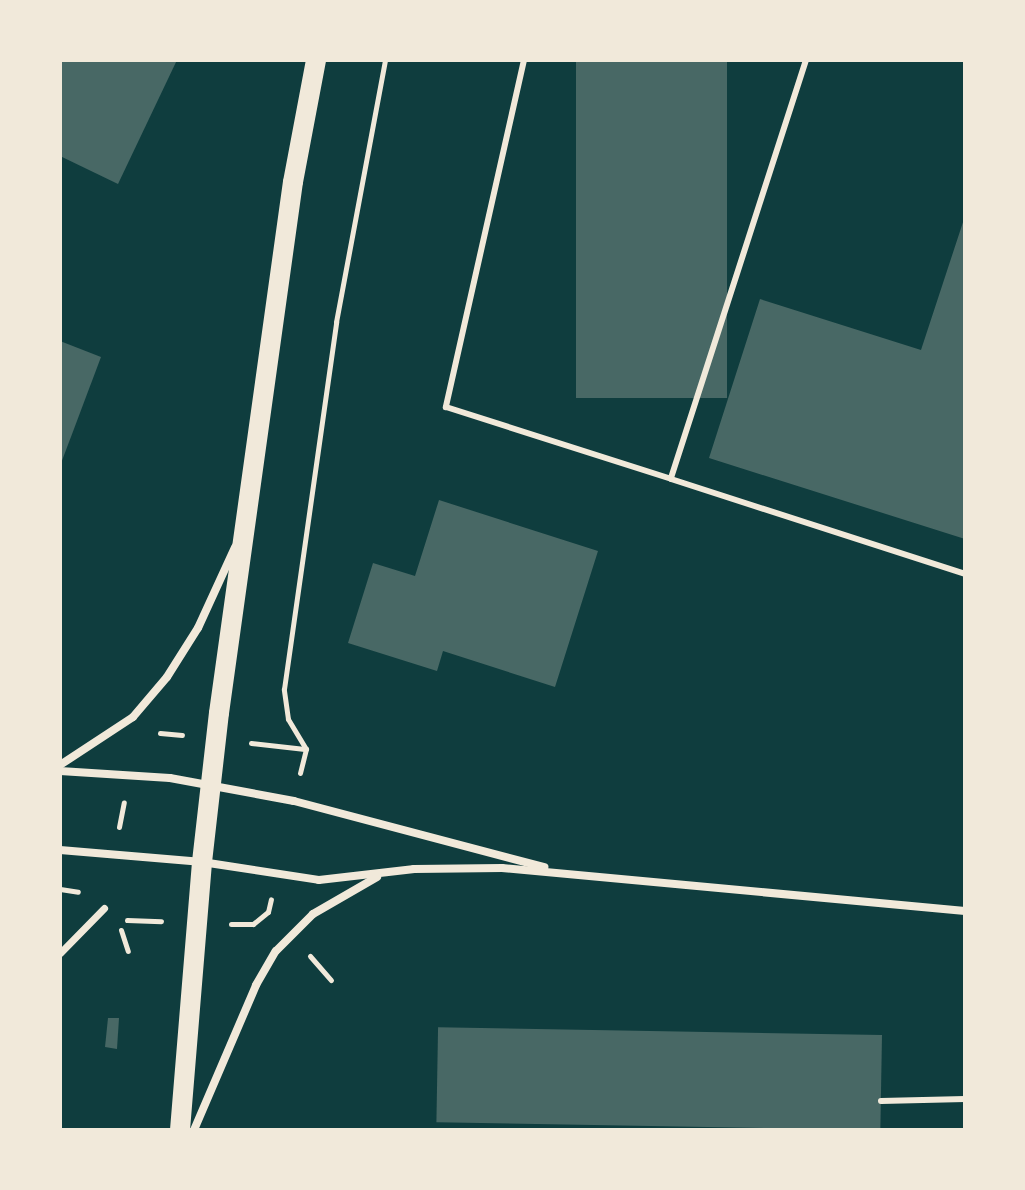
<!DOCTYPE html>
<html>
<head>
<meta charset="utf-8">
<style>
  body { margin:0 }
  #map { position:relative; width:1025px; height:1190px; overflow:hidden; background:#0f3d3e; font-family:Ubuntu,sans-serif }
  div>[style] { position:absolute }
  .building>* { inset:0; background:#486865; transform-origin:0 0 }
  .path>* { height:5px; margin:-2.5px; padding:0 2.5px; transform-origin:2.5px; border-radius:2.5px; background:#f1e9da }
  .service>* { height:6px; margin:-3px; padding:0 3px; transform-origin:3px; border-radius:3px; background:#f1e9da }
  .pedestrian>* { height:7px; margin:-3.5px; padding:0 3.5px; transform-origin:3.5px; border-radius:3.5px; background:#f1e9da }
  .minor>* { height:8px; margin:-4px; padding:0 4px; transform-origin:4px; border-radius:4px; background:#f1e9da }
  .primary>* { height:20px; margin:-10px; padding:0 10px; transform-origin:10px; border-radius:10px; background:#f1e9da }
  span { translate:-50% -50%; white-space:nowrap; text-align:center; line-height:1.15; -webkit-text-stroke:6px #f1e9da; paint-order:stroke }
  .frame { position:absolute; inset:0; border:62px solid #f1e9da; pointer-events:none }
</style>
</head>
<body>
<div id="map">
  <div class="building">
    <i style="clip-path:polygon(60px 60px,177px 60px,118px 184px,60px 156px)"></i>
    <i style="left:576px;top:60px;width:151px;height:338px"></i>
    <i style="clip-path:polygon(965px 216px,965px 539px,709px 458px,760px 299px,921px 350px)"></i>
    <i style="clip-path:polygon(60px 341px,101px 357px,60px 466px)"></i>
    <i style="clip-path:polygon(439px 500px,598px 551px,555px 687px,443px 651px,437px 671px,348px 643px,373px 563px,415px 576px)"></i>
    <i style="clip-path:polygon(108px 1018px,119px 1018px,117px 1049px,105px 1047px)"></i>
    <i style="left:882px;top:1035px;width:95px;height:444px;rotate:91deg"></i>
  </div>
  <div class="path">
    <i style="left:160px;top:733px;width:22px;rotate:5deg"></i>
    <i style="left:251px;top:743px;width:54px;rotate:6.3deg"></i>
    <i style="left:300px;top:773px;width:25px;rotate:-76deg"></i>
    <i style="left:306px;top:749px;width:35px;rotate:-121deg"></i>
    <i style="left:288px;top:719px;width:30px;rotate:-98deg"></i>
    <i style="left:284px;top:689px;width:371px;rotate:-81.9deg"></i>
    <i style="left:336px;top:322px;width:267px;rotate:-79.4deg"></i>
    <i style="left:119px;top:827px;width:25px;rotate:-79deg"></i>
    <i style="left:60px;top:889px;width:18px;rotate:9deg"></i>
    <i style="left:127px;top:920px;width:34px;rotate:2deg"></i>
    <i style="left:231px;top:924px;width:22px"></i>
    <i style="left:253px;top:924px;width:19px;rotate:-39deg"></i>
    <i style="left:268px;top:912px;width:13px;rotate:-77deg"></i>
    <i style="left:121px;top:930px;width:22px;rotate:72deg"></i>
    <i style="left:310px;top:956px;width:32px;rotate:49deg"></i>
  </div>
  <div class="service">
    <i style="left:524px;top:60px;width:356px;rotate:102.7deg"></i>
    <i style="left:446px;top:407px;width:236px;rotate:17.7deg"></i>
    <i style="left:806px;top:60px;width:440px;rotate:107.9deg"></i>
    <i style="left:671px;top:479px;width:309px;rotate:17.9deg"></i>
    <i style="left:881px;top:1101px;width:84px;rotate:-1.4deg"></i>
  </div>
  <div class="pedestrian">
    <i style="left:60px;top:953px;width:63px;rotate:-45.6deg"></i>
  </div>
  <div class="minor">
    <i style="left:60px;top:765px;width:87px;rotate:-33.3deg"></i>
    <i style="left:133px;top:717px;width:52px;rotate:-49.6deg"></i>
    <i style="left:167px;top:677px;width:58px;rotate:-57.7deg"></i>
    <i style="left:198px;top:628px;width:89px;rotate:-65.4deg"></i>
    <i style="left:60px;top:771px;width:110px;rotate:3.6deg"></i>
    <i style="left:170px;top:778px;width:126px;rotate:10.5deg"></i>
    <i style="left:294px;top:801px;width:259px;rotate:14.8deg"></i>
    <i style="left:60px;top:850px;width:143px;rotate:4.8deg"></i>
    <i style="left:202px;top:862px;width:118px;rotate:8.7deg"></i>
    <i style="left:319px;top:880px;width:96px;rotate:-6.6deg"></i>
    <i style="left:414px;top:869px;width:88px;rotate:-0.7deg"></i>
    <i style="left:502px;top:868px;width:465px;rotate:5.3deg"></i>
    <i style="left:194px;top:1130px;width:158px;rotate:-66.8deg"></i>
    <i style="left:256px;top:985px;width:39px;rotate:-60deg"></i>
    <i style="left:276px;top:951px;width:52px;rotate:-45deg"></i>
    <i style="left:313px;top:914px;width:74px;rotate:-30deg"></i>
  </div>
  <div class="primary">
    <i style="left:180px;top:1130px;width:269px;rotate:-85.3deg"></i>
    <i style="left:202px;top:862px;width:150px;rotate:-83.5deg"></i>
    <i style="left:219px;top:713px;width:536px;rotate:-82.07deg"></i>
    <i style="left:293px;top:182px;width:124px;rotate:-79.3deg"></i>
  </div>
  <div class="frame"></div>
</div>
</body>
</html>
